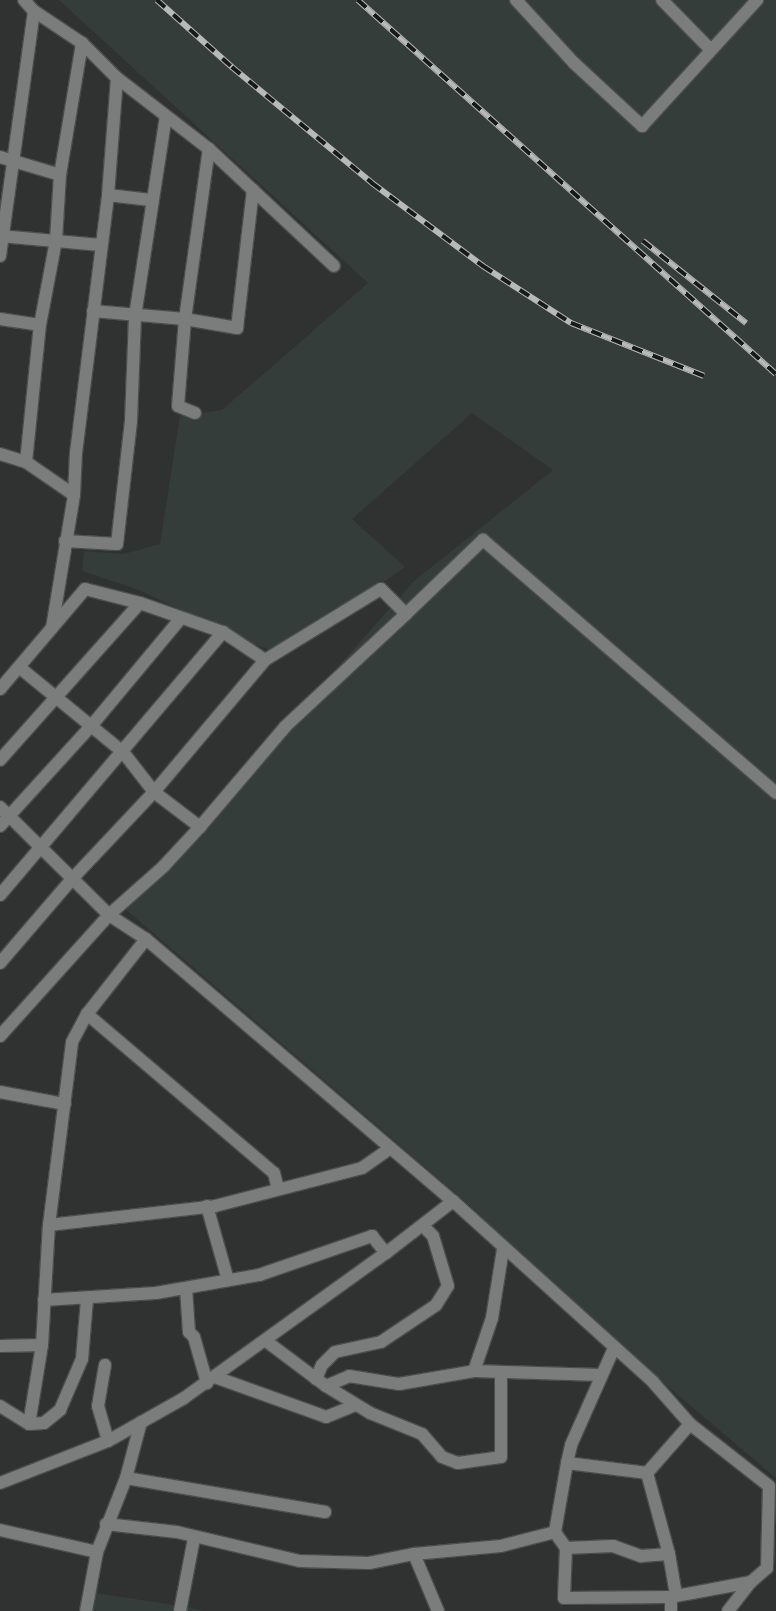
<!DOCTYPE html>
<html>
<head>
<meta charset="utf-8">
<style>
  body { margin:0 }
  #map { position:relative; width:776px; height:1611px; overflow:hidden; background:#2f3231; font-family:"Source Sans 3",sans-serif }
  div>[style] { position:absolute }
  .built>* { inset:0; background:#343d39 }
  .roads { filter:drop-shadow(1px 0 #4c4e4d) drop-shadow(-1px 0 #4c4e4d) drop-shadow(0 1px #4c4e4d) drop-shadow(0 -1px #4c4e4d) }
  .minor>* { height:12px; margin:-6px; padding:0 6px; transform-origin:6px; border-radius:6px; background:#7a7d7b }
  .tertiary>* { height:12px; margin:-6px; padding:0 6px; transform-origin:6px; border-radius:6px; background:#7a7d7b }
  .rail>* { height:5.5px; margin-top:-2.75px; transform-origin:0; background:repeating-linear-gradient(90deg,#181a19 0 11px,#b8b9b9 0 22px); box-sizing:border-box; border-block:1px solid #b8b9b9 }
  span { translate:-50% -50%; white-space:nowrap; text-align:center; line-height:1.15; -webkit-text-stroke:5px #181a19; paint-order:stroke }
</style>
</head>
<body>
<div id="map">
  <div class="built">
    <i style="clip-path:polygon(59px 0,776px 0,776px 1478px,563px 1298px,473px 1208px,124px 908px,414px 581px,553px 470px,472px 413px,352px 519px,405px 567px,282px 654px,248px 642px,139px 590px,82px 571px,84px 551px,124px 554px,160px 544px,180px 416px,222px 410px,368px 283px)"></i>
    <i style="clip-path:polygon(88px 1592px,188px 1607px,202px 1611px,84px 1611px)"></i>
  </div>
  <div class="roads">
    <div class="minor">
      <i style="left:24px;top:0;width:15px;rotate:48deg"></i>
      <i style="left:34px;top:11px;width:58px;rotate:33.7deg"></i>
      <i style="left:82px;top:43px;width:49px;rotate:45deg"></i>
      <i style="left:117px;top:78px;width:116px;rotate:37.7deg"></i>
      <i style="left:209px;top:149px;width:171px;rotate:43.1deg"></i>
      <i style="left:516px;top:0;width:86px;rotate:47.4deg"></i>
      <i style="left:574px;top:63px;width:93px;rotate:42.8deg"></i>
      <i style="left:642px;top:126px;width:171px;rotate:-47.6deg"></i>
      <i style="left:662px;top:0;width:70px;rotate:45.6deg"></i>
      <i style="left:0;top:157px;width:63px;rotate:16.7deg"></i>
      <i style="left:108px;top:195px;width:43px;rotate:6.6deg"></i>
      <i style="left:0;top:236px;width:101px;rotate:5.1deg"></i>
      <i style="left:0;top:256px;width:247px;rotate:-82.1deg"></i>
      <i style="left:93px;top:311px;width:92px;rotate:5deg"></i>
      <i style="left:185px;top:319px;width:53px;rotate:9.8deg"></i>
      <i style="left:237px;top:328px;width:139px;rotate:-83.4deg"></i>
      <i style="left:0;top:319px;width:40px;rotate:8.5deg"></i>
      <i style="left:195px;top:413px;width:18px;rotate:-158deg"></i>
      <i style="left:178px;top:406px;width:87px;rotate:-85.4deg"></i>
      <i style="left:185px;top:319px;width:172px;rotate:-82deg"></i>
      <i style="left:0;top:454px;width:27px;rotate:17deg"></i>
      <i style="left:26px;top:462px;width:58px;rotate:34.5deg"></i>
      <i style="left:26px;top:462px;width:138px;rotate:-84.2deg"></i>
      <i style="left:40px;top:325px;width:86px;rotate:-79.3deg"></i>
      <i style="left:56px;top:240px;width:65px;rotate:-86.5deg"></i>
      <i style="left:60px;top:175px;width:134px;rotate:-80.5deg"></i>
      <i style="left:65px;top:541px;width:52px;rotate:3.3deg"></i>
      <i style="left:117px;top:544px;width:124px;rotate:-83.5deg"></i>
      <i style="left:131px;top:421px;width:105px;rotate:-87.8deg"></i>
      <i style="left:135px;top:316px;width:202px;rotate:-81.2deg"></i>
      <i style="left:406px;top:614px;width:107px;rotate:-43.9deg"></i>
      <i style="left:483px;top:540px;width:387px;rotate:40.8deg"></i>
      <i style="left:52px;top:628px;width:135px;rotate:-80.6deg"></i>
      <i style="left:74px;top:495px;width:42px;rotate:-87.3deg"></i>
      <i style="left:76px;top:453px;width:260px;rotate:-82.9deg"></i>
      <i style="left:108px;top:195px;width:117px;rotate:-85.6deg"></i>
      <i style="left:19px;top:667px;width:134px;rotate:39.3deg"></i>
      <i style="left:123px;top:752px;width:51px;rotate:52.2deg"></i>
      <i style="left:154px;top:792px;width:58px;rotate:37.3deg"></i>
      <i style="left:0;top:689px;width:131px;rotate:-49.6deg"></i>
      <i style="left:85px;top:589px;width:57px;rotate:14.3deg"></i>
      <i style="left:140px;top:603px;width:88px;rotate:19.3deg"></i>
      <i style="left:223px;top:632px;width:50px;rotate:33.7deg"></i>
      <i style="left:265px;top:660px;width:136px;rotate:-31.5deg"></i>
      <i style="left:381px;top:589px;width:35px;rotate:45deg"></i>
      <i style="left:406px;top:614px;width:166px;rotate:137deg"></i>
      <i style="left:285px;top:727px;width:131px;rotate:130.4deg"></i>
      <i style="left:200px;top:827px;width:54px;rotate:132.8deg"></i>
      <i style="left:163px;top:867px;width:72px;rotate:138.4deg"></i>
      <i style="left:109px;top:915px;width:163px;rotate:132deg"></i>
      <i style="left:0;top:760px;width:210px;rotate:-48.3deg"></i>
      <i style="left:0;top:807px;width:153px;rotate:44.7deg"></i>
      <i style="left:109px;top:915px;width:44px;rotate:33deg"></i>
      <i style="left:146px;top:939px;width:404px;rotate:40.5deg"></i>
      <i style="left:0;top:826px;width:137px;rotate:-47.7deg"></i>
      <i style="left:92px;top:725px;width:139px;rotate:-50.2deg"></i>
      <i style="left:0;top:895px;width:345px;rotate:-49.7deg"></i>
      <i style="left:0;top:963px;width:111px;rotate:-49.4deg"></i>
      <i style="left:72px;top:879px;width:120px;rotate:-46.7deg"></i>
      <i style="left:154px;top:792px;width:172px;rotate:-49.9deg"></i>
      <i style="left:87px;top:1014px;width:245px;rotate:40.4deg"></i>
      <i style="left:274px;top:1173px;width:16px;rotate:76deg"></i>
      <i style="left:0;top:1092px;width:66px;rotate:10.5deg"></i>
      <i style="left:207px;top:1206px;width:77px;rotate:74.2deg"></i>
      <i style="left:49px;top:1225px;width:167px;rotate:-6.5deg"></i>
      <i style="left:215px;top:1206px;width:152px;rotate:-14.5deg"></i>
      <i style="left:362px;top:1168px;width:33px;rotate:-35deg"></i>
      <i style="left:186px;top:1288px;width:44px;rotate:86.1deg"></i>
      <i style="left:189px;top:1332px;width:7px;rotate:45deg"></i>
      <i style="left:194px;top:1337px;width:48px;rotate:74.2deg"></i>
      <i style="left:44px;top:1300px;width:112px;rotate:-3.6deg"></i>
      <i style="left:156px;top:1293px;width:105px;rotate:-9.9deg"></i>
      <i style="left:259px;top:1275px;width:120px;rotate:-19deg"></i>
      <i style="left:372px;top:1236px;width:22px;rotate:51deg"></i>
      <i style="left:386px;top:1253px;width:85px;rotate:-37.8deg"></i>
      <i style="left:453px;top:1201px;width:270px;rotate:42.1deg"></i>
      <i style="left:653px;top:1382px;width:56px;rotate:48.6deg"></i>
      <i style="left:690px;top:1424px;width:100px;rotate:38.1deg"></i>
      <i style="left:769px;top:1486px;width:82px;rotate:91.4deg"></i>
      <i style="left:767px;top:1568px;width:21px;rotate:139deg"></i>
      <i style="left:751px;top:1582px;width:81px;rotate:169.4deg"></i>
      <i style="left:671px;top:1597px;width:107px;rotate:179.5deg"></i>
      <i style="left:564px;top:1598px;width:50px;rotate:-87.7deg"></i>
      <i style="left:566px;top:1548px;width:19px;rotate:-125deg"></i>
      <i style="left:555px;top:1532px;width:70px;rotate:-80.1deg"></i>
      <i style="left:567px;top:1463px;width:18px;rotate:-77deg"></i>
      <i style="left:571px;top:1445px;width:106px;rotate:-66.1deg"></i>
      <i style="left:266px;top:1341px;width:75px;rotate:36.9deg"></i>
      <i style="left:326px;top:1386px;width:25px;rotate:-23deg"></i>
      <i style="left:349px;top:1376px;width:51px;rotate:9.1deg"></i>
      <i style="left:399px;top:1384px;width:76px;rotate:-9.8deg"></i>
      <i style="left:474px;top:1371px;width:127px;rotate:1.8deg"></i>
      <i style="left:42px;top:1345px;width:80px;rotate:99.3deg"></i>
      <i style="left:29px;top:1424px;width:15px;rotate:-4deg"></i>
      <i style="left:44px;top:1423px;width:21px;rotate:-39deg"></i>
      <i style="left:60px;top:1410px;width:56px;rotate:-66.7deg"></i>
      <i style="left:82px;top:1359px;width:60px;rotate:-85.2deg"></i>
      <i style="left:0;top:1346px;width:42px;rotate:-1.4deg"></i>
      <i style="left:42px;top:1345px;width:120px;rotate:-86.7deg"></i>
      <i style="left:49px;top:1225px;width:184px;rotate:-82.8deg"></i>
      <i style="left:72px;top:1042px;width:32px;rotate:-62deg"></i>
      <i style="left:87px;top:1014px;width:95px;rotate:-51.8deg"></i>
      <i style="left:105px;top:1365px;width:42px;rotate:99.7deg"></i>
      <i style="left:98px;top:1406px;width:36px;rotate:74deg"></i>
      <i style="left:474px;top:1371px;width:56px;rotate:-71.2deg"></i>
      <i style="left:492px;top:1318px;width:70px;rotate:-80.9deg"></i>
      <i style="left:215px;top:1377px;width:118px;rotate:19.8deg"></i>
      <i style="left:326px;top:1417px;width:32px;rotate:-22deg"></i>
      <i style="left:316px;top:1379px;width:15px;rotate:-67deg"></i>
      <i style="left:322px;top:1365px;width:18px;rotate:-45deg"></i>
      <i style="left:335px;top:1352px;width:47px;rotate:-12.3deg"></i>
      <i style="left:381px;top:1342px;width:66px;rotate:-33.9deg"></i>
      <i style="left:436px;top:1305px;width:22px;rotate:-58deg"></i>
      <i style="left:448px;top:1286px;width:52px;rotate:-106.7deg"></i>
      <i style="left:433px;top:1236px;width:14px;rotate:-135deg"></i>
      <i style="left:326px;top:1386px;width:52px;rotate:31.5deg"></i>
      <i style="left:370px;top:1413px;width:56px;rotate:22deg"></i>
      <i style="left:422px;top:1434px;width:30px;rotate:49deg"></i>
      <i style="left:442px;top:1457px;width:17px;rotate:21deg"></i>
      <i style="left:458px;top:1463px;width:43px;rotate:-7.9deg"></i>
      <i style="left:501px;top:1457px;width:85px;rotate:-90deg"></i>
      <i style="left:0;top:1406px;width:34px;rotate:32deg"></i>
      <i style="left:567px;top:1463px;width:81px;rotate:7.1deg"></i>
      <i style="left:647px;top:1473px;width:65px;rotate:-48.7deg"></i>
      <i style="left:647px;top:1473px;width:84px;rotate:74.8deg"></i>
      <i style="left:126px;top:1478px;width:202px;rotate:9.7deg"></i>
      <i style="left:106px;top:1524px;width:71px;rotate:6.4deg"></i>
      <i style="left:177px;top:1532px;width:126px;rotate:13.3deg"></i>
      <i style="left:300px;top:1561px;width:69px;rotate:1.7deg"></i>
      <i style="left:369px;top:1563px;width:46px;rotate:-11.3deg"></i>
      <i style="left:414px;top:1554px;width:87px;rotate:-5.3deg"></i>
      <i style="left:501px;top:1546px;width:56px;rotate:-14.5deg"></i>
      <i style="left:0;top:1530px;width:99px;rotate:12.8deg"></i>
      <i style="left:566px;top:1548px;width:47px;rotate:-2.4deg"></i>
      <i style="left:613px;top:1546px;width:30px;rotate:20deg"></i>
      <i style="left:641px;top:1556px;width:28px;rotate:-4deg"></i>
      <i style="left:669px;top:1554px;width:42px;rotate:80.3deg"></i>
      <i style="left:414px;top:1554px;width:62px;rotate:67.2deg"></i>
      <i style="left:86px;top:1611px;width:60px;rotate:-79.4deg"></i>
      <i style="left:97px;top:1552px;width:79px;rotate:-68.6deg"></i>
      <i style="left:126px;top:1478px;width:58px;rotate:-75deg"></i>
      <i style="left:180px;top:1611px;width:74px;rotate:-79.1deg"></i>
      <i style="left:671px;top:1611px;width:14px;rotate:-90deg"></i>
      <i style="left:728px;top:1611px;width:37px;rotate:-52deg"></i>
    </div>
    <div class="tertiary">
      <i style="left:0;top:1483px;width:116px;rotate:-21.3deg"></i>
      <i style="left:108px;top:1441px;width:87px;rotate:-29.5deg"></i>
      <i style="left:184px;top:1398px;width:249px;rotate:-35.7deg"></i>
    </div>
  </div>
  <div class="rail">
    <i style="left:157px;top:0;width:101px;rotate:41.8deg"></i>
    <i style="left:232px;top:67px;width:182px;rotate:39.6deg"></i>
    <i style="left:372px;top:183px;width:139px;rotate:36.8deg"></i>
    <i style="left:483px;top:266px;width:105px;rotate:32.9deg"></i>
    <i style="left:571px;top:323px;width:143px;rotate:21.7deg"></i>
    <i style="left:358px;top:0;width:561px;rotate:41.82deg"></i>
    <i style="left:643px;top:241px;width:132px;rotate:38.5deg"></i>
  </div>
</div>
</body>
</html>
